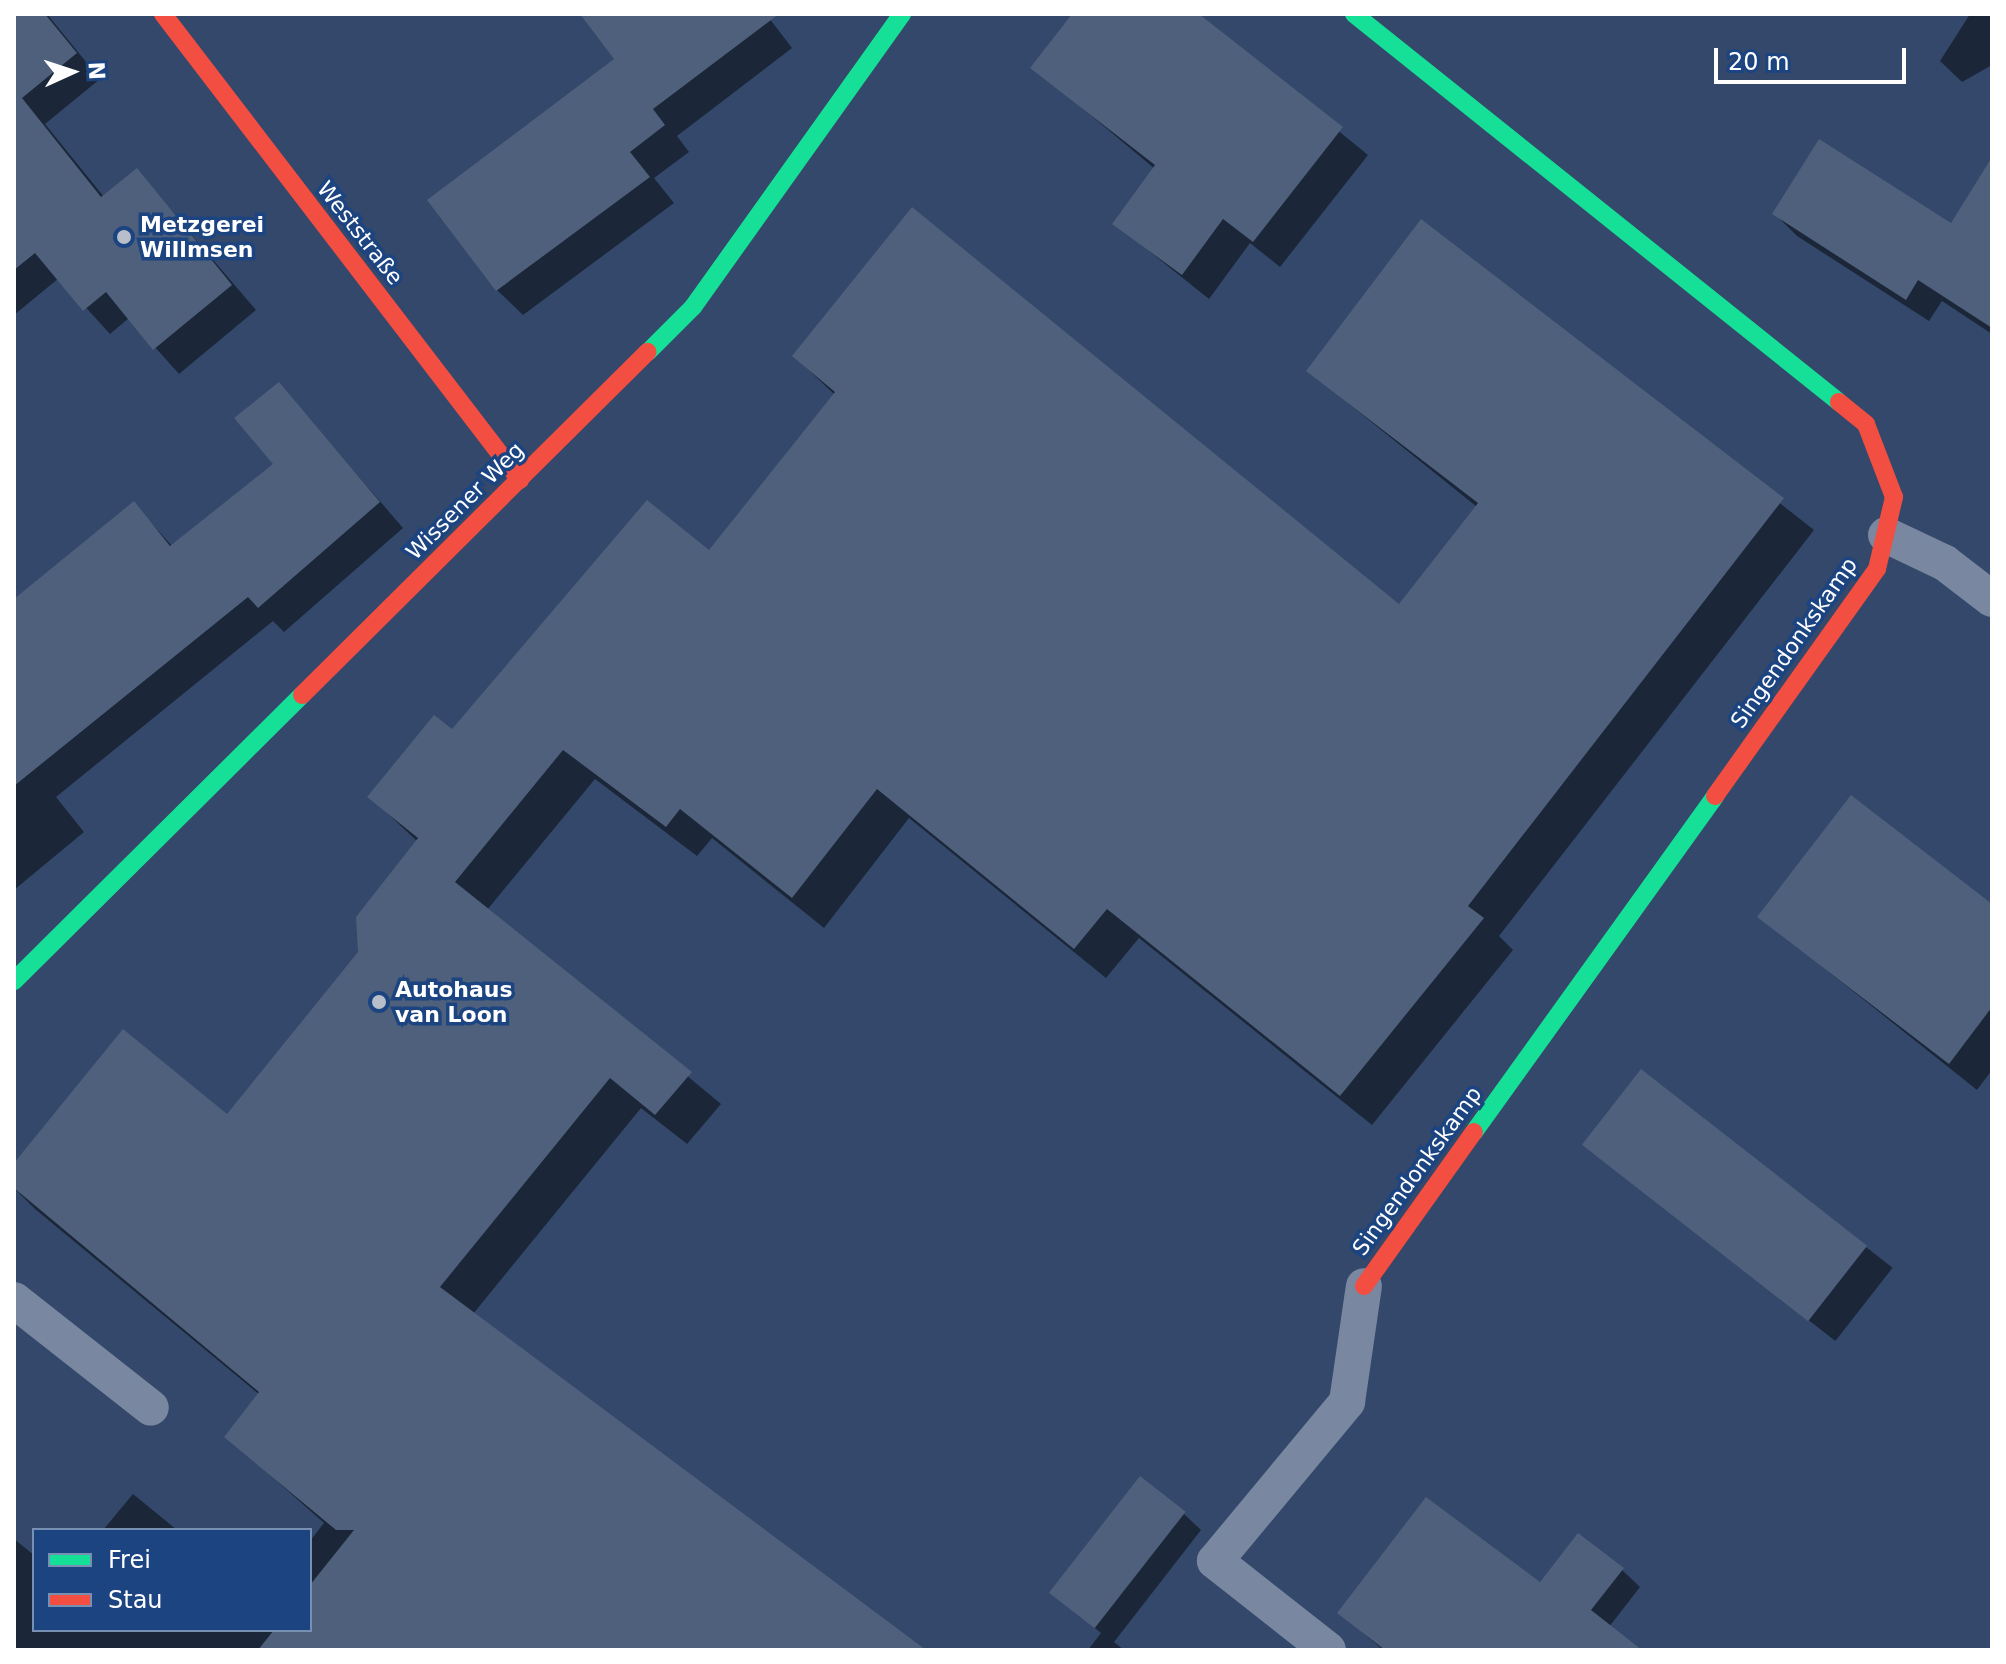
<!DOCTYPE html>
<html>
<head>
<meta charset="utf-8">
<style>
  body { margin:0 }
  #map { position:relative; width:2006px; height:1664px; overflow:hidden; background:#33486a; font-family:"DejaVu Sans",sans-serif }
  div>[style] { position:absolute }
  .shadow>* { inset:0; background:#0007; transform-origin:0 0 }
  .building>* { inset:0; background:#4e607b; transform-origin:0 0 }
  .lane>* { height:36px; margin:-18px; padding:0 18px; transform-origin:18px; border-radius:18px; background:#7988a0 }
  .fast>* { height:18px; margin:-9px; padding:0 9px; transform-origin:9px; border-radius:9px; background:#16e098 }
  .jam>* { height:18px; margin:-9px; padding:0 9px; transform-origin:9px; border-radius:9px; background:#f24e42 }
  .dots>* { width:22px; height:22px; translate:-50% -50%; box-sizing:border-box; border:4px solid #1c4480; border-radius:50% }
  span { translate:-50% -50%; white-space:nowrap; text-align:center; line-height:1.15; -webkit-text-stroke:7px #1c4480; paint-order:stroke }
  .poi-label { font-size:22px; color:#fff; font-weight:700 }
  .left { translate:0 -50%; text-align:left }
  .street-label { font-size:22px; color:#fff }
  .frame { position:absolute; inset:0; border:16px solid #fff; pointer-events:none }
  .legend { position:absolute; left:32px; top:1528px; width:280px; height:104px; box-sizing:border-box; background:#1c4480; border:2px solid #778fb3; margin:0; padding:10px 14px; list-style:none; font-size:24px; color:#fff }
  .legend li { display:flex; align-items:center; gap:16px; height:40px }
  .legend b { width:40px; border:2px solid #778fb3 }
  .north { position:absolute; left:32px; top:32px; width:80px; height:80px; -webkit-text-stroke:6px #1c4480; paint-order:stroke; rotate:87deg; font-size:22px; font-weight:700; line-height:32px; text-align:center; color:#fff }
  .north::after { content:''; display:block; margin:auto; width:28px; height:36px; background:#fff; clip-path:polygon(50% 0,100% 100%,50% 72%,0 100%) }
  .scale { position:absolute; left:1714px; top:48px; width:192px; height:36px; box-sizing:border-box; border:4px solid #fff; border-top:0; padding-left:10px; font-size:24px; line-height:28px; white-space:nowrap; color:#fff; -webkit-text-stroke:6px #1c4480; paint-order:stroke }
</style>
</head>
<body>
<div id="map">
  <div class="shadow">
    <i style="clip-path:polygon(14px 14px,47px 14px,100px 79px,45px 124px,104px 197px,136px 170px,256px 310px,179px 374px,129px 318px,110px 334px,59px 278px,14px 315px)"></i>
    <i style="clip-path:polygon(582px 14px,766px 14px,792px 48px,677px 136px,689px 152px,654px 178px,674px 203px,523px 315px,497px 290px,617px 60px)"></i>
    <i style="clip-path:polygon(1074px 14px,1195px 14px,1368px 155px,1280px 267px,1250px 243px,1209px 299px,1114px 223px,1155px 169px,1033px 67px)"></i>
    <i style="clip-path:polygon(1970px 14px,1992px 14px,1992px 65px,1962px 82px,1940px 61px)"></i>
    <i style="clip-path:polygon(1992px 195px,1992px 334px,1942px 301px,1929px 321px,1797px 236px,1774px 213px,1951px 226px)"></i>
    <i style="clip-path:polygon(1422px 222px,1814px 530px,1499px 936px,1513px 950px,1372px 1125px,1139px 938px,1106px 978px,909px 818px,824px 928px,712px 838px,697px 856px,595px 779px,487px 910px,721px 1104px,687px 1144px,641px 1108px,473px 1314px,918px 1650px,14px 1650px,14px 1539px,34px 1555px,34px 1630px,310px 1630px,310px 1541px,324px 1523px,226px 1436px,260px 1395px,35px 1209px,14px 1188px,14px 1166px,227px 1116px,360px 952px,418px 842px,370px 797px,709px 553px,835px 395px,794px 356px,1400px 607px,1477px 507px,1308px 371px)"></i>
    <i style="clip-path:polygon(279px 384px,403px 528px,284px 632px,273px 621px,56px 797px,84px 832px,14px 890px,14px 601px,134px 504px,173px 547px,276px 464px)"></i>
    <i style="clip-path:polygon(1992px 906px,1992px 1070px,1977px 1090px,1760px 917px)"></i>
    <i style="left:1642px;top:1072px;width:318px;height:93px;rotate:38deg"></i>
    <i style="clip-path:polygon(133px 1494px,177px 1530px,103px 1530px)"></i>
    <i style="clip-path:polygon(1184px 1514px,1201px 1530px,1114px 1642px,1124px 1650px,1088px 1650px,1101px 1633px,1054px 1594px)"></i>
    <i style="clip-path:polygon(1622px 1570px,1640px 1587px,1609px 1627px,1639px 1650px,1383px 1650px,1340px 1613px)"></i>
  </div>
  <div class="building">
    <i style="clip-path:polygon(14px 14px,45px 14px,77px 53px,22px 98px,101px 197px,137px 168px,232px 285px,153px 350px,106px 292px,83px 311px,35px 253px,14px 270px)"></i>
    <i style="clip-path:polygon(580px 14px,779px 14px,653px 109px,665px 125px,630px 152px,650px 177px,496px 291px,427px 200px,614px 59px)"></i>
    <i style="clip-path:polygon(1072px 14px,1199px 14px,1343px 127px,1253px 242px,1223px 219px,1182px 275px,1112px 224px,1155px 165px,1030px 68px)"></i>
    <i style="clip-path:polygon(1819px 139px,1951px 223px,1992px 157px,1992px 328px,1918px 280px,1906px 300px,1772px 214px)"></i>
    <i style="clip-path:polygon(912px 207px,1399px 604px,1478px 503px,1306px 371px,1421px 219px,1784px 498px,1468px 906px,1484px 918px,1340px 1096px,1107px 909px,1074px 949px,877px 789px,792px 898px,680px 809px,666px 827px,563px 750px,455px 882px,692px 1072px,655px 1115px,610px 1078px,440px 1287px,926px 1650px,258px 1650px,274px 1630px,310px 1630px,310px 1585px,354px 1530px,336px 1530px,224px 1437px,259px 1392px,14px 1188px,14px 1163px,123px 1029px,227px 1114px,358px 952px,356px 917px,418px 838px,367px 797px,434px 715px,452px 729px,647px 500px,709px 550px,835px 392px,792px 356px)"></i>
    <i style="clip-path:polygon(279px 382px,380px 502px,258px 608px,248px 597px,14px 786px,14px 599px,134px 501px,170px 546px,273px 464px,234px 418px)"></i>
    <i style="clip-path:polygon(1851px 795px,1992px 904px,1992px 1007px,1949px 1064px,1757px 917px)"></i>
    <i style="left:1641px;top:1069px;width:287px;height:96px;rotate:38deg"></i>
    <i style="left:1140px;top:1476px;width:58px;height:148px;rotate:38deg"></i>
    <i style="clip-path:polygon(1426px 1497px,1540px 1582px,1578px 1533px,1624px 1568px,1591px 1610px,1642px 1650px,1385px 1650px,1337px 1613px)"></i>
  </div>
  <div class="lane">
    <i style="left:1886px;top:535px;width:65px;rotate:25.4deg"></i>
    <i style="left:1945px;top:563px;width:59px;rotate:37.5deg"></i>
    <i style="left:14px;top:1300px;width:174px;rotate:38.2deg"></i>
    <i style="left:1328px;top:1650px;width:144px;rotate:-141.8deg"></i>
    <i style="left:1215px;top:1561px;width:207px;rotate:-50.3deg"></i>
    <i style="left:1347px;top:1402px;width:117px;rotate:-81.7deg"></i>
  </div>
  <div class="fast">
    <i style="left:1354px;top:14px;width:621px;rotate:38.66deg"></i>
    <i style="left:648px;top:352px;width:64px;rotate:-45deg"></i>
    <i style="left:693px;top:307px;width:360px;rotate:-54.5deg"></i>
    <i style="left:14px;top:981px;width:406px;rotate:-44.8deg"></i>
    <i style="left:1474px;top:1132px;width:413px;rotate:-54.3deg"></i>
  </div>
  <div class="jam">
    <i style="left:163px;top:14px;width:587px;rotate:52.54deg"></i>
    <i style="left:302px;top:695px;width:487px;rotate:-44.8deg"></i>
    <i style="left:1715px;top:796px;width:279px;rotate:-54.5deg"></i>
    <i style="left:1877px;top:569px;width:74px;rotate:-76.7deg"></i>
    <i style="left:1894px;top:497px;width:78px;rotate:-111deg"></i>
    <i style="left:1866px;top:424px;width:35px;rotate:-141deg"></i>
    <i style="left:1364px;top:1286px;width:189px;rotate:-54.5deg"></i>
  </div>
  <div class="dots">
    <i style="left:124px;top:237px;background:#b8bfcb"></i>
    <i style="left:379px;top:1002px;background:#b8bfcb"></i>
  </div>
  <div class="poi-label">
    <span class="left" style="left:140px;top:237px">Metzgerei<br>Willmsen</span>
    <span class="left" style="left:395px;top:1002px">Autohaus<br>van Loon</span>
  </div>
  <div class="street-label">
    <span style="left:360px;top:233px;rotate:52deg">Weststraße</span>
    <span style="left:465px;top:501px;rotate:-45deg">Wissener Weg</span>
    <span style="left:1794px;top:643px;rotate:-55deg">Singendonkskamp</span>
    <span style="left:1417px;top:1171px;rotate:-54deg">Singendonkskamp</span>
  </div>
  <div class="frame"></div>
  <ul class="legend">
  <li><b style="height:10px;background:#16e098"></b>Frei</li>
  <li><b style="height:10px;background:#f24e42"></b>Stau</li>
  </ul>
  <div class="north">N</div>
  <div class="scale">20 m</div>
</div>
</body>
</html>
